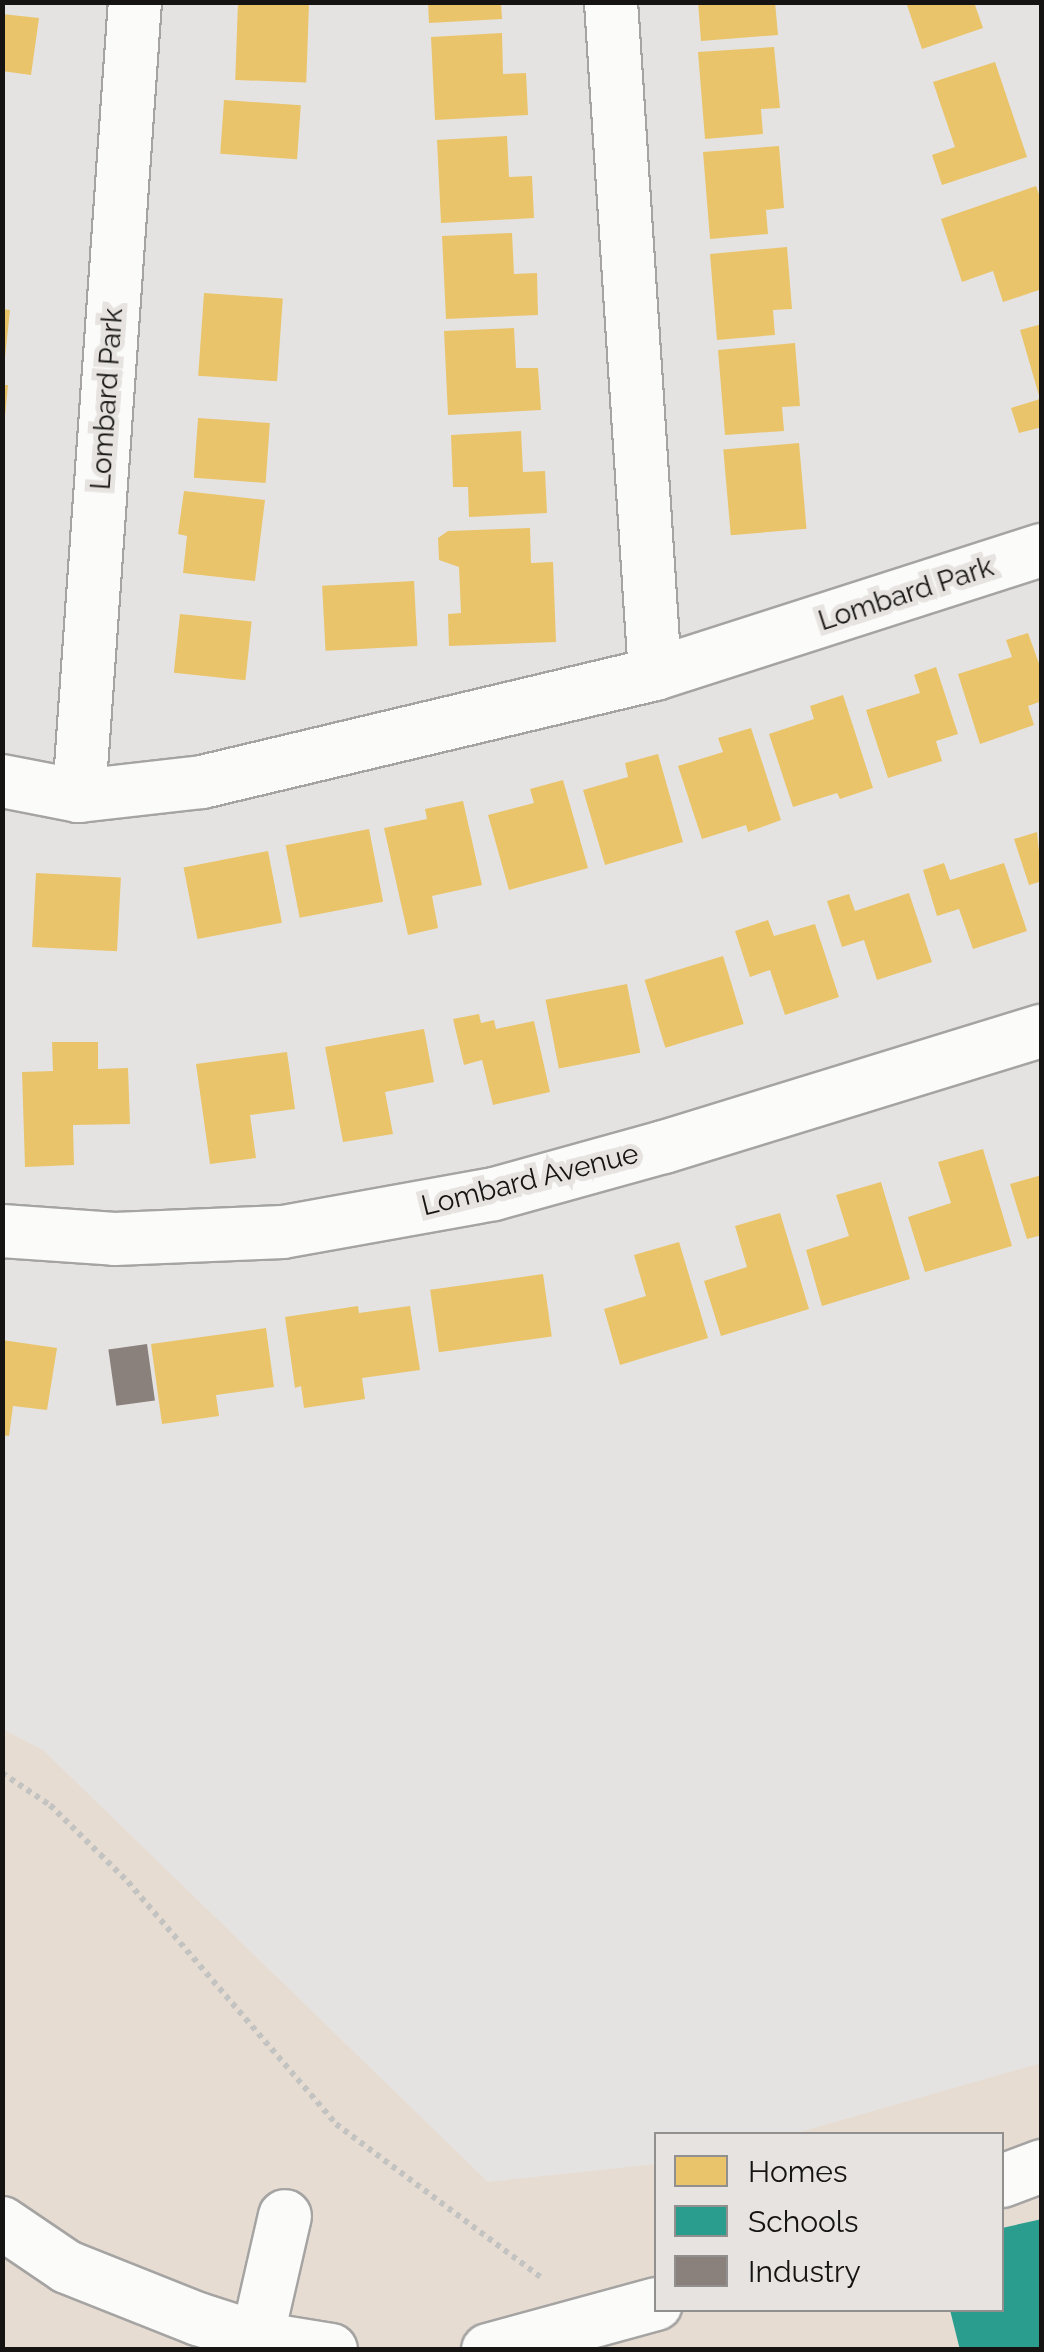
<!DOCTYPE html>
<html>
<head>
<meta charset="utf-8">
<style>
  body { margin:0 }
  #map { position:relative; width:1044px; height:2352px; overflow:hidden; background:#e5e3e1; font-family:Raleway,sans-serif }
  div>[style] { position:absolute }
  .education>* { inset:0; background:#e6dcd2 }
  .homes>* { inset:0; background:#e9c46a; transform-origin:0 0 }
  .schools>* { inset:0; background:#2a9d8f }
  .industry>* { inset:0; background:#8a817c; transform-origin:0 0 }
  .path>* { height:6px; margin-top:-3px; transform-origin:0; background:repeating-linear-gradient(90deg,#c3c3c2 0 5px,transparent 0 10px) }
  .roads { filter:drop-shadow(2px 0 #a5a4a3) drop-shadow(-2px 0 #a5a4a3) drop-shadow(0 2px #a5a4a3) drop-shadow(0 -2px #a5a4a3) }
  .minor>* { height:52px; margin:-26px; padding:0 26px; transform-origin:26px; border-radius:26px; background:#fbfbfa }
  span { translate:-50% -50%; white-space:nowrap; text-align:center; line-height:1.15; -webkit-text-stroke:10px #e6e3e0; paint-order:stroke }
  .street-label { font-size:28px; color:#151413 }
  .frame { position:absolute; inset:0; border:5px solid #151413; pointer-events:none }
  .legend { position:absolute; left:654px; top:2132px; width:350px; height:180px; box-sizing:border-box; background:#e6e3e0; border:2px solid #92908e; margin:0; padding:12px 18px; list-style:none; font-size:30px; color:#151413 }
  .legend li { display:flex; align-items:center; gap:20px; height:50px }
  .legend b { width:50px; border:2px solid #92908e }
</style>
</head>
<body>
<div id="map">
  <div class="education">
    <i style="clip-path:polygon(2px 1729px,43px 1750px,488px 2182px,656px 2164px,656px 2310px,1002px 2310px,1002px 2134px,793px 2134px,1041px 2063px,1041px 2349px,3px 2349px)"></i>
  </div>
  <div class="homes">
    <i style="left:238px;top:2px;width:71px;height:78px;rotate:2deg"></i>
    <i style="clip-path:polygon(428px 2px,501px 2px,502px 19px,429px 23px)"></i>
    <i style="clip-path:polygon(698px 2px,775px 2px,778px 35px,701px 41px)"></i>
    <i style="clip-path:polygon(906px 2px,974px 2px,983px 28px,922px 49px)"></i>
    <i style="clip-path:polygon(2px 14px,39px 18px,31px 75px,2px 71px)"></i>
    <i style="clip-path:polygon(502px 33px,503px 74px,526px 73px,528px 115px,435px 120px,431px 37px)"></i>
    <i style="clip-path:polygon(774px 47px,780px 108px,761px 109px,763px 134px,705px 139px,698px 52px)"></i>
    <i style="clip-path:polygon(995px 62px,1027px 157px,942px 185px,932px 155px,955px 147px,933px 82px)"></i>
    <i style="left:224px;top:100px;width:77px;height:54px;rotate:4deg"></i>
    <i style="clip-path:polygon(507px 136px,509px 177px,532px 176px,534px 218px,441px 223px,437px 140px)"></i>
    <i style="clip-path:polygon(779px 146px,784px 208px,766px 210px,768px 234px,710px 239px,703px 152px)"></i>
    <i style="clip-path:polygon(1036px 186px,1042px 203px,1042px 289px,1003px 302px,993px 271px,962px 282px,941px 219px)"></i>
    <i style="clip-path:polygon(512px 233px,514px 274px,537px 273px,538px 315px,446px 319px,442px 236px)"></i>
    <i style="clip-path:polygon(787px 247px,792px 309px,773px 310px,775px 335px,717px 340px,710px 254px)"></i>
    <i style="left:204px;top:293px;width:79px;height:83px;rotate:4deg"></i>
    <i style="clip-path:polygon(2px 309px,10px 310px,5px 357px,2px 357px)"></i>
    <i style="clip-path:polygon(1042px 324px,1042px 427px,1019px 433px,1011px 408px,1040px 399px,1020px 330px)"></i>
    <i style="clip-path:polygon(514px 328px,516px 368px,538px 368px,541px 410px,448px 415px,444px 331px)"></i>
    <i style="clip-path:polygon(795px 343px,800px 406px,782px 407px,784px 431px,725px 435px,718px 350px)"></i>
    <i style="clip-path:polygon(2px 385px,8px 385px,5px 416px,2px 416px)"></i>
    <i style="left:198px;top:418px;width:72px;height:60px;rotate:4deg"></i>
    <i style="clip-path:polygon(521px 431px,523px 472px,545px 471px,547px 513px,469px 517px,468px 487px,453px 487px,451px 435px)"></i>
    <i style="left:799px;top:443px;width:86px;height:76px;rotate:85deg"></i>
    <i style="clip-path:polygon(184px 491px,265px 500px,255px 581px,183px 573px,187px 536px,178px 534px)"></i>
    <i style="clip-path:polygon(530px 528px,531px 563px,553px 562px,556px 642px,449px 646px,448px 614px,461px 613px,459px 567px,439px 560px,438px 538px,448px 531px)"></i>
    <i style="left:414px;top:581px;width:65px;height:92px;rotate:87deg"></i>
    <i style="left:180px;top:614px;width:72px;height:59px;rotate:6deg"></i>
    <i style="clip-path:polygon(1028px 633px,1042px 672px,1042px 701px,1028px 706px,1034px 725px,980px 744px,958px 674px,1012px 657px,1006px 640px)"></i>
    <i style="clip-path:polygon(936px 667px,958px 734px,936px 741px,942px 761px,888px 778px,866px 710px,920px 693px,914px 675px)"></i>
    <i style="clip-path:polygon(843px 695px,873px 788px,840px 799px,837px 793px,793px 807px,769px 734px,814px 719px,810px 706px)"></i>
    <i style="clip-path:polygon(751px 728px,781px 820px,748px 832px,746px 825px,702px 839px,678px 766px,723px 752px,718px 738px)"></i>
    <i style="clip-path:polygon(658px 754px,683px 842px,605px 865px,583px 790px,628px 777px,625px 763px)"></i>
    <i style="clip-path:polygon(563px 780px,588px 868px,509px 890px,488px 815px,534px 803px,530px 789px)"></i>
    <i style="clip-path:polygon(463px 801px,482px 885px,432px 896px,438px 928px,408px 935px,384px 828px,427px 819px,425px 809px)"></i>
    <i style="left:369px;top:829px;width:74px;height:85px;rotate:79deg"></i>
    <i style="clip-path:polygon(1037px 832px,1042px 881px,1029px 885px,1014px 839px)"></i>
    <i style="left:268px;top:851px;width:73px;height:86px;rotate:79deg"></i>
    <i style="clip-path:polygon(944px 863px,950px 880px,1004px 863px,1027px 931px,973px 949px,959px 909px,937px 916px,923px 870px)"></i>
    <i style="left:36px;top:873px;width:85px;height:74px;rotate:3deg"></i>
    <i style="clip-path:polygon(909px 893px,932px 962px,877px 980px,864px 940px,842px 947px,827px 901px,849px 894px,855px 911px)"></i>
    <i style="clip-path:polygon(768px 920px,774px 936px,815px 924px,839px 997px,785px 1015px,770px 970px,750px 977px,735px 931px)"></i>
    <i style="left:723px;top:956px;width:71px;height:82px;rotate:73deg"></i>
    <i style="left:627px;top:984px;width:70px;height:83px;rotate:79deg"></i>
    <i style="clip-path:polygon(479px 1014px,481px 1023px,494px 1020px,496px 1029px,534px 1021px,550px 1092px,493px 1105px,482px 1060px,464px 1065px,453px 1019px)"></i>
    <i style="clip-path:polygon(424px 1029px,434px 1082px,385px 1092px,393px 1134px,343px 1142px,325px 1047px)"></i>
    <i style="clip-path:polygon(52px 1042px,98px 1042px,98px 1069px,128px 1068px,130px 1124px,73px 1125px,74px 1165px,25px 1167px,22px 1072px,53px 1071px)"></i>
    <i style="clip-path:polygon(287px 1052px,295px 1109px,250px 1115px,256px 1158px,210px 1164px,196px 1064px)"></i>
    <i style="clip-path:polygon(983px 1149px,1012px 1246px,925px 1272px,908px 1217px,951px 1203px,938px 1162px)"></i>
    <i style="clip-path:polygon(1042px 1175px,1042px 1235px,1027px 1239px,1010px 1184px)"></i>
    <i style="clip-path:polygon(881px 1182px,910px 1279px,822px 1306px,806px 1250px,849px 1236px,836px 1195px)"></i>
    <i style="clip-path:polygon(780px 1213px,809px 1309px,721px 1336px,704px 1281px,747px 1267px,735px 1226px)"></i>
    <i style="clip-path:polygon(679px 1242px,708px 1338px,620px 1365px,604px 1309px,646px 1296px,634px 1255px)"></i>
    <i style="left:543px;top:1274px;width:63px;height:114px;rotate:82deg"></i>
    <i style="clip-path:polygon(358px 1306px,359px 1313px,410px 1306px,420px 1370px,362px 1378px,365px 1399px,304px 1408px,301px 1386px,295px 1388px,285px 1317px)"></i>
    <i style="clip-path:polygon(266px 1328px,274px 1387px,216px 1395px,219px 1416px,162px 1424px,151px 1344px)"></i>
    <i style="clip-path:polygon(2px 1340px,57px 1348px,47px 1410px,13px 1406px,9px 1436px,2px 1435px)"></i>
  </div>
  <div class="schools">
    <i style="clip-path:polygon(1042px 2219px,1042px 2350px,960px 2350px,950px 2310px,1002px 2310px,1002px 2228px)"></i>
  </div>
  <div class="industry">
    <i style="left:147px;top:1344px;width:57px;height:39px;rotate:82deg"></i>
  </div>
  <div class="path">
    <i style="left:2px;top:1773px;width:58px;rotate:33.7deg"></i>
    <i style="left:50px;top:1805px;width:110px;rotate:44.6deg"></i>
    <i style="left:128px;top:1882px;width:319px;rotate:49.3deg"></i>
    <i style="left:336px;top:2124px;width:257px;rotate:36.8deg"></i>
  </div>
  <div class="roads">
    <div class="minor">
      <i style="left:611px;top:2px;width:673px;rotate:86.25deg"></i>
      <i style="left:2px;top:781px;width:78px;rotate:11deg"></i>
      <i style="left:79px;top:796px;width:124px;rotate:-6.5deg"></i>
      <i style="left:202px;top:782px;width:466px;rotate:-13.4deg"></i>
      <i style="left:655px;top:674px;width:406px;rotate:-17.8deg"></i>
      <i style="left:79px;top:796px;width:796px;rotate:-85.97deg"></i>
      <i style="left:2px;top:1231px;width:113px;rotate:4deg"></i>
      <i style="left:115px;top:1239px;width:168px;rotate:-2.4deg"></i>
      <i style="left:283px;top:1232px;width:214px;rotate:-10.2deg"></i>
      <i style="left:494px;top:1194px;width:176px;rotate:-15.5deg"></i>
      <i style="left:664px;top:1147px;width:395px;rotate:-17.1deg"></i>
      <i style="left:1002px;top:2181px;width:43px;rotate:-20.6deg"></i>
      <i style="left:2px;top:2223px;width:78px;rotate:34.1deg"></i>
      <i style="left:67px;top:2267px;width:141px;rotate:21.7deg"></i>
      <i style="left:198px;top:2319px;width:62px;rotate:17.9deg"></i>
      <i style="left:257px;top:2338px;width:75px;rotate:9.2deg"></i>
      <i style="left:257px;top:2338px;width:125px;rotate:-77.1deg"></i>
      <i style="left:488px;top:2350px;width:174px;rotate:-15.3deg"></i>
    </div>
  </div>
  <div class="street-label">
    <span style="left:107px;top:399px;rotate:-86deg">Lombard Park</span>
    <span style="left:906px;top:594px;rotate:-18deg">Lombard Park</span>
    <span style="left:530px;top:1180px;rotate:-14deg">Lombard Avenue</span>
  </div>
  <div class="frame"></div>
  <ul class="legend">
  <li><b style="height:28px;background:#e9c46a"></b>Homes</li>
  <li><b style="height:28px;background:#2a9d8f"></b>Schools</li>
  <li><b style="height:28px;background:#8a817c"></b>Industry</li>
  </ul>
</div>
</body>
</html>
